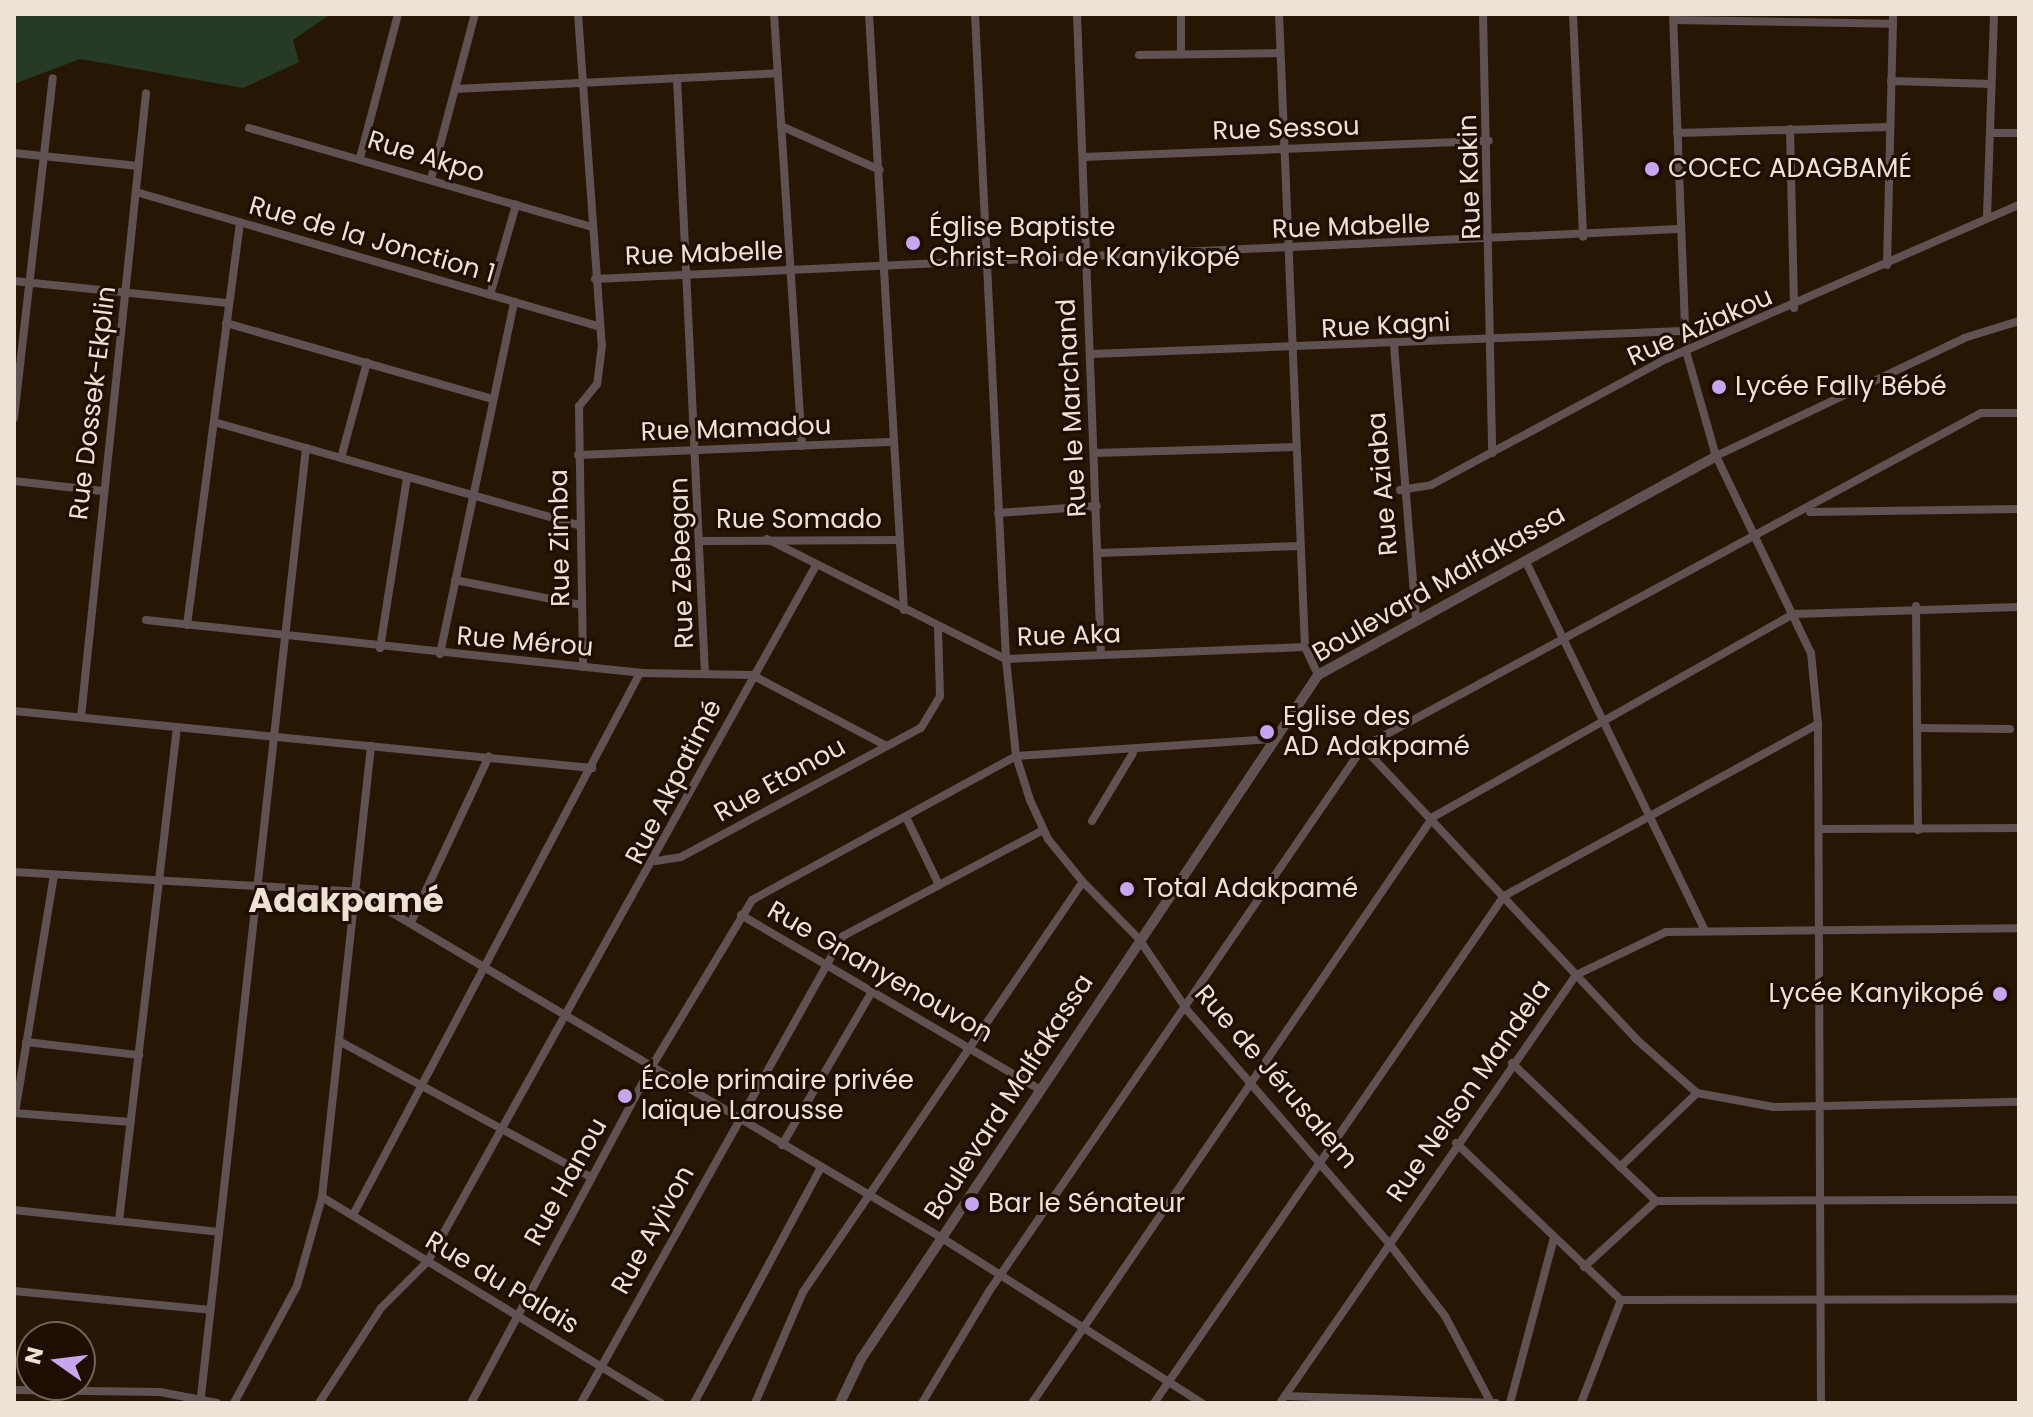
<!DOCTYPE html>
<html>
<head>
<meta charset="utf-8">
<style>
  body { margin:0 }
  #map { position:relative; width:2033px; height:1417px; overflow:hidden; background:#281605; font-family:Poppins,sans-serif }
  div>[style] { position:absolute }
  .green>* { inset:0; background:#263a25 }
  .minor>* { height:8px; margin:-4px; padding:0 4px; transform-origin:4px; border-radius:4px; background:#605253 }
  .tertiary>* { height:10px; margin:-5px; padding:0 5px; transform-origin:5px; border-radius:5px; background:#605253 }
  .dots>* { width:22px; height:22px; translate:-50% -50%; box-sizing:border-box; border:4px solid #1e0d00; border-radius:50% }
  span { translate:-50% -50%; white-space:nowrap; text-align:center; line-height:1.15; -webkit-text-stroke:6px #1e0d00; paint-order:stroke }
  .street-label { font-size:26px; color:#eee2d7 }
  .poi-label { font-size:26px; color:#eee2d7 }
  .left { translate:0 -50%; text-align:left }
  .right { translate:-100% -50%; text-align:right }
  .district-label { font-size:34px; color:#eee2d7; font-weight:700 }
  .frame { position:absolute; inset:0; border:16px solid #eee2d7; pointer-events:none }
  .north { position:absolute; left:16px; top:1321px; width:80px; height:80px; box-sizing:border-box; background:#1e0d00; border:2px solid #716256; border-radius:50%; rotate:284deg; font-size:22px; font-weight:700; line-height:32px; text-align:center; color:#eee2d7 }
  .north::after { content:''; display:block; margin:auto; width:28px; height:36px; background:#c8a6ef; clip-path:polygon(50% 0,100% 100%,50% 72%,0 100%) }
</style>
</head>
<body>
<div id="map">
  <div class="green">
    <i style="clip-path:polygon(14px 14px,331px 14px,293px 40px,299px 62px,243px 88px,80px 59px,14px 84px)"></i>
  </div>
  <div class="minor">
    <i style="left:578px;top:14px;width:332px;rotate:85.9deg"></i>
    <i style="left:602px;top:345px;width:39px;rotate:97deg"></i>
    <i style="left:597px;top:384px;width:28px;rotate:129deg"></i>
    <i style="left:579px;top:406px;width:261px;rotate:89.1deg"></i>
    <i style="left:774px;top:14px;width:433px;rotate:86.3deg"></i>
    <i style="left:869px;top:14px;width:597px;rotate:86.64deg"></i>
    <i style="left:975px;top:14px;width:646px;rotate:87.25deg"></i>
    <i style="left:1006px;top:659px;width:98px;rotate:84.1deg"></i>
    <i style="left:1016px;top:756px;width:46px;rotate:72.3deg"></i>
    <i style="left:1030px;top:800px;width:43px;rotate:65.2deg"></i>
    <i style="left:1048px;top:839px;width:55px;rotate:50.9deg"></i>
    <i style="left:1083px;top:882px;width:80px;rotate:45.5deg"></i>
    <i style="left:1139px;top:939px;width:86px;rotate:55.9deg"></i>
    <i style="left:1187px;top:1010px;width:307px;rotate:49.1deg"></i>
    <i style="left:1388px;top:1242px;width:93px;rotate:52.4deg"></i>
    <i style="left:1445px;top:1316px;width:94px;rotate:62.1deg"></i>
    <i style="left:1077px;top:14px;width:641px;rotate:87.86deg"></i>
    <i style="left:1181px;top:14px;width:40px;rotate:90deg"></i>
    <i style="left:1279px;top:14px;width:634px;rotate:87.65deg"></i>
    <i style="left:1305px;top:647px;width:31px;rotate:65deg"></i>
    <i style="left:1483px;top:14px;width:439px;rotate:88.8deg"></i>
    <i style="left:1573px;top:14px;width:223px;rotate:87.4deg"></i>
    <i style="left:1673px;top:14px;width:337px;rotate:87.8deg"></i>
    <i style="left:1686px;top:351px;width:109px;rotate:74.1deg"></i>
    <i style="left:1716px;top:456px;width:219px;rotate:64.3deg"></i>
    <i style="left:1811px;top:653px;width:71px;rotate:84.4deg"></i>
    <i style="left:1818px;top:724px;width:679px;rotate:89.75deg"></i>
    <i style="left:1674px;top:20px;width:219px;rotate:1deg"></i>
    <i style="left:1139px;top:55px;width:140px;rotate:-0.8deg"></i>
    <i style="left:677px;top:78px;width:597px;rotate:87.31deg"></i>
    <i style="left:1891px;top:81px;width:100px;rotate:1.7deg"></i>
    <i style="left:455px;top:89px;width:323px;rotate:-2.8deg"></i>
    <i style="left:781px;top:126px;width:108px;rotate:24deg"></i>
    <i style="left:249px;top:128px;width:357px;rotate:16.1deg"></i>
    <i style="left:1790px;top:129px;width:179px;rotate:88.7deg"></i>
    <i style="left:1677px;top:133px;width:212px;rotate:-1.6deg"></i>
    <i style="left:1990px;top:133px;width:29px"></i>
    <i style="left:14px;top:153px;width:125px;rotate:6deg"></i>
    <i style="left:1084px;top:157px;width:405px;rotate:-2.3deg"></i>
    <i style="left:360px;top:158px;width:149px;rotate:-75.2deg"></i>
    <i style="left:431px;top:179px;width:171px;rotate:-75.1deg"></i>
    <i style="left:136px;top:192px;width:481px;rotate:16.2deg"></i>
    <i style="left:1987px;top:216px;width:202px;rotate:-88deg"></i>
    <i style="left:1887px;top:265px;width:251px;rotate:-88.6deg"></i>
    <i style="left:595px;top:279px;width:1084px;rotate:-2.64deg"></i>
    <i style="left:14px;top:281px;width:213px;rotate:5.9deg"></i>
    <i style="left:490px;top:295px;width:94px;rotate:-73.9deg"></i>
    <i style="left:226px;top:323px;width:274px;rotate:15.9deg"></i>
    <i style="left:1394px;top:345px;width:275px;rotate:85.4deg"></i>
    <i style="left:1092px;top:354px;width:591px;rotate:-2.23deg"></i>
    <i style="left:14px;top:418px;width:342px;rotate:-83.5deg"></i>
    <i style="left:214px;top:422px;width:377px;rotate:15.8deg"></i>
    <i style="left:1094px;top:453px;width:202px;rotate:-1.7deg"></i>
    <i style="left:578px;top:455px;width:316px;rotate:-2.4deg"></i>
    <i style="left:1716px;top:456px;width:275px;rotate:-25.4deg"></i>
    <i style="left:1964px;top:338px;width:58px;rotate:-17.2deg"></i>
    <i style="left:341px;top:458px;width:99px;rotate:-74.8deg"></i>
    <i style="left:14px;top:481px;width:89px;rotate:6.5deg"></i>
    <i style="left:1400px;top:490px;width:31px;rotate:-9deg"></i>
    <i style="left:1431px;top:485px;width:267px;rotate:-28.2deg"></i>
    <i style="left:1666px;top:359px;width:385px;rotate:-23.6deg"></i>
    <i style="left:1810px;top:512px;width:209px;rotate:-0.8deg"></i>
    <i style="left:998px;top:513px;width:99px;rotate:-4deg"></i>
    <i style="left:767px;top:539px;width:267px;rotate:26.7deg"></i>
    <i style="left:1006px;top:659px;width:299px;rotate:-2.3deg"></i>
    <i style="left:702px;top:541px;width:195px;rotate:-0.3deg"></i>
    <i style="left:1099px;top:553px;width:201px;rotate:-2deg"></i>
    <i style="left:1525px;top:560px;width:410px;rotate:64.1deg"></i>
    <i style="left:455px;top:580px;width:128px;rotate:11.2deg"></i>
    <i style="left:1916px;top:606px;width:224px;rotate:89.5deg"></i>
    <i style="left:146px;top:620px;width:497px;rotate:6.1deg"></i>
    <i style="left:640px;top:673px;width:112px;rotate:1deg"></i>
    <i style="left:752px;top:675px;width:150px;rotate:27.8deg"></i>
    <i style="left:187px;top:625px;width:406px;rotate:-82.5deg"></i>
    <i style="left:380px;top:648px;width:173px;rotate:-81deg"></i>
    <i style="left:440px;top:654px;width:360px;rotate:-78.1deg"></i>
    <i style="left:14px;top:711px;width:581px;rotate:5.63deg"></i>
    <i style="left:81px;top:717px;width:627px;rotate:-84.05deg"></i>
    <i style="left:1918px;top:728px;width:92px;rotate:0.6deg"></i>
    <i style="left:1363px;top:747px;width:400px;rotate:46.9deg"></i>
    <i style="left:1636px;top:1039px;width:81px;rotate:41.5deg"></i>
    <i style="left:1697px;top:1093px;width:78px;rotate:10.3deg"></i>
    <i style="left:1774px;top:1107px;width:245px;rotate:-1.2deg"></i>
    <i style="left:906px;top:817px;width:76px;rotate:64.1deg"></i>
    <i style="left:1092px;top:821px;width:79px;rotate:-58.9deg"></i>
    <i style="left:1821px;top:829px;width:198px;rotate:-0.3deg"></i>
    <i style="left:656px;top:861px;width:25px;rotate:-9deg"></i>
    <i style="left:681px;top:857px;width:272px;rotate:-28.3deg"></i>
    <i style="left:921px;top:728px;width:37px;rotate:-59deg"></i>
    <i style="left:940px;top:696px;width:69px;rotate:-91.7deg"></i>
    <i style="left:14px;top:872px;width:344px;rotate:3.3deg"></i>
    <i style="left:357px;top:892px;width:680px;rotate:30.6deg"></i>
    <i style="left:942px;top:1238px;width:308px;rotate:32.4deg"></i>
    <i style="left:741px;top:915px;width:345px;rotate:30.3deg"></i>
    <i style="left:411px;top:922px;width:183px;rotate:-64.8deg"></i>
    <i style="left:339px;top:1041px;width:286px;rotate:28.4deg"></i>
    <i style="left:26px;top:1042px;width:114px;rotate:6.6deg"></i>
    <i style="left:1512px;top:1063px;width:199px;rotate:43.8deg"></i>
    <i style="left:1656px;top:1201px;width:363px;rotate:-0.2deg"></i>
    <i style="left:14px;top:1113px;width:117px;rotate:4.4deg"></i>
    <i style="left:15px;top:1113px;width:240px;rotate:-80.7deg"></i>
    <i style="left:1456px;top:1143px;width:228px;rotate:43.6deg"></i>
    <i style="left:1621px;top:1300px;width:398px;rotate:-0.1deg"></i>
    <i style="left:782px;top:1145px;width:182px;rotate:-59.6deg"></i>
    <i style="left:1620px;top:1167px;width:107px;rotate:-43.9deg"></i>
    <i style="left:322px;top:1197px;width:397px;rotate:31.3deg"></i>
    <i style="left:14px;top:1210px;width:206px;rotate:6.1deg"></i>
    <i style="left:353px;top:1215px;width:613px;rotate:-62.1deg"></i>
    <i style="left:119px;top:1221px;width:497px;rotate:-83.3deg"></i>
    <i style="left:1584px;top:1267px;width:98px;rotate:-42.5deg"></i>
    <i style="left:14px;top:1291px;width:197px;rotate:5.5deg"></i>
    <i style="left:14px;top:1390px;width:146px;rotate:0.8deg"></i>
    <i style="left:160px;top:1392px;width:58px;rotate:10.9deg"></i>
    <i style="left:201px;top:1396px;width:954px;rotate:-83.68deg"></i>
    <i style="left:1285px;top:1396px;width:211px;rotate:1.9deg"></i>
    <i style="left:234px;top:1403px;width:133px;rotate:-61.7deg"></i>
    <i style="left:297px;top:1286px;width:92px;rotate:-74.3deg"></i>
    <i style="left:322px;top:1197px;width:454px;rotate:-83.8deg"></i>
    <i style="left:319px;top:1403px;width:113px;rotate:-56.9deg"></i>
    <i style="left:381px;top:1308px;width:66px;rotate:-45deg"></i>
    <i style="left:428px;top:1261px;width:795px;rotate:-60.85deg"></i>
    <i style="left:471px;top:1403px;width:383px;rotate:-61.8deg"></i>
    <i style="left:652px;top:1066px;width:194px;rotate:-58.9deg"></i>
    <i style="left:752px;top:900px;width:301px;rotate:-28.6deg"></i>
    <i style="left:1016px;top:756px;width:257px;rotate:-3.8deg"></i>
    <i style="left:581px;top:1403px;width:535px;rotate:-60.71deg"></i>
    <i style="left:843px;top:936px;width:226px;rotate:-27.9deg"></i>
    <i style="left:694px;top:1403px;width:268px;rotate:-61.7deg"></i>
    <i style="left:755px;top:1403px;width:121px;rotate:-66.6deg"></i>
    <i style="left:803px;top:1292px;width:496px;rotate:-55.7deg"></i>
    <i style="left:922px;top:1403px;width:132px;rotate:-59deg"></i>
    <i style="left:990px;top:1290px;width:659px;rotate:-55.51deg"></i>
    <i style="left:1363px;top:747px;width:702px;rotate:-28.39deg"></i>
    <i style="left:1981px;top:413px;width:38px"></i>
    <i style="left:1032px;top:1403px;width:710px;rotate:-55.62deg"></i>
    <i style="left:1433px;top:817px;width:414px;rotate:-29.4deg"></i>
    <i style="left:1794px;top:614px;width:225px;rotate:-1.8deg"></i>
    <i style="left:1154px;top:1403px;width:616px;rotate:-55.38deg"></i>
    <i style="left:1504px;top:896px;width:358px;rotate:-28.7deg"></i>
    <i style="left:1280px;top:1403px;width:520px;rotate:-55.33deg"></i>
    <i style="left:1576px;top:975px;width:100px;rotate:-25.5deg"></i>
    <i style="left:1666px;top:932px;width:353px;rotate:-0.6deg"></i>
    <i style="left:1510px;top:1403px;width:168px;rotate:-75.1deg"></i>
    <i style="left:1581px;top:1403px;width:110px;rotate:-68.8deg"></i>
  </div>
  <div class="tertiary">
    <i style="left:840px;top:1403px;width:49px;rotate:-64.5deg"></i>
    <i style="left:861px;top:1359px;width:823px;rotate:-56.25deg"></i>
    <i style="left:1318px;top:675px;width:454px;rotate:-28.8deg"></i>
  </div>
  <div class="dots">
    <i style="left:1652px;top:169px;background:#c8a6ef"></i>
    <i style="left:913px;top:243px;background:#c8a6ef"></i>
    <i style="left:1719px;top:387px;background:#c8a6ef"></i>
    <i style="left:1267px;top:732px;background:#c8a6ef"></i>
    <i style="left:1127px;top:889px;background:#c8a6ef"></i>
    <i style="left:2000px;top:994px;background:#c8a6ef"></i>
    <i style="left:625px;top:1096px;background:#c8a6ef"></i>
    <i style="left:972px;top:1204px;background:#c8a6ef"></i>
  </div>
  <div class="street-label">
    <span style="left:1286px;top:129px;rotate:-2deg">Rue Sessou</span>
    <span style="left:426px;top:157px;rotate:17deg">Rue Akpo</span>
    <span style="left:1470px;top:177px;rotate:-92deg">Rue Kakin</span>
    <span style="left:1351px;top:227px;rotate:-2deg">Rue Mabelle</span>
    <span style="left:372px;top:240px;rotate:16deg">Rue de la Jonction 1</span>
    <span style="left:704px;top:254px;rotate:-2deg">Rue Mabelle</span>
    <span style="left:1386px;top:326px;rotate:-3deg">Rue Kagni</span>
    <span style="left:1700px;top:327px;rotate:-24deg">Rue Aziakou</span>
    <span style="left:93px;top:403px;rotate:-83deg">Rue Dossek-Ekplin</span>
    <span style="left:1072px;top:408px;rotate:-93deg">Rue le Marchand</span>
    <span style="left:736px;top:429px;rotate:-2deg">Rue Mamadou</span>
    <span style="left:1383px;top:484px;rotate:-95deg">Rue Aziaba</span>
    <span style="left:799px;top:520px">Rue Somado</span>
    <span style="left:560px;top:538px;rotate:-91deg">Rue Zimba</span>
    <span style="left:682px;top:563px;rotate:-92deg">Rue Zebegan</span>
    <span style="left:1439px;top:584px;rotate:-30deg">Boulevard Malfakassa</span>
    <span style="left:1069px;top:636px;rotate:-2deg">Rue Aka</span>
    <span style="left:525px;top:642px;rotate:5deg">Rue Mérou</span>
    <span style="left:780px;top:780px;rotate:-29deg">Rue Etonou</span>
    <span style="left:674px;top:782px;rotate:-63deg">Rue Akpatimé</span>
    <span style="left:880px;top:972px;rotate:30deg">Rue Gnanyenouvon</span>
    <span style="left:1276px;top:1077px;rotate:49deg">Rue de Jérusalem</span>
    <span style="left:1469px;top:1091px;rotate:-55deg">Rue Nelson Mandela</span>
    <span style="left:1009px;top:1097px;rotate:-57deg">Boulevard Malfakassa</span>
    <span style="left:566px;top:1182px;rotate:-61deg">Rue Hanou</span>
    <span style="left:653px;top:1230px;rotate:-61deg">Rue Ayivon</span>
    <span style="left:502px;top:1283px;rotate:31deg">Rue du Palais</span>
  </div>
  <div class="poi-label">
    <span class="left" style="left:1668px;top:169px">COCEC ADAGBAMÉ</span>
    <span class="left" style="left:929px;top:243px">Église Baptiste<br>Christ-Roi de Kanyikopé</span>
    <span class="left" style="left:1735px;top:387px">Lycée Fally Bébé</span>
    <span class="left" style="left:1283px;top:732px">Eglise des<br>AD Adakpamé</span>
    <span class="left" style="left:1143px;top:889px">Total Adakpamé</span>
    <span class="right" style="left:1984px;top:994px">Lycée Kanyikopé</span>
    <span class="left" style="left:641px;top:1096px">École primaire privée<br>laïque Larousse</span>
    <span class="left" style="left:988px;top:1204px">Bar le Sénateur</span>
  </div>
  <div class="district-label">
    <span style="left:346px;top:901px">Adakpamé</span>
  </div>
  <div class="frame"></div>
  <div class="north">N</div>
</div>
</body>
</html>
